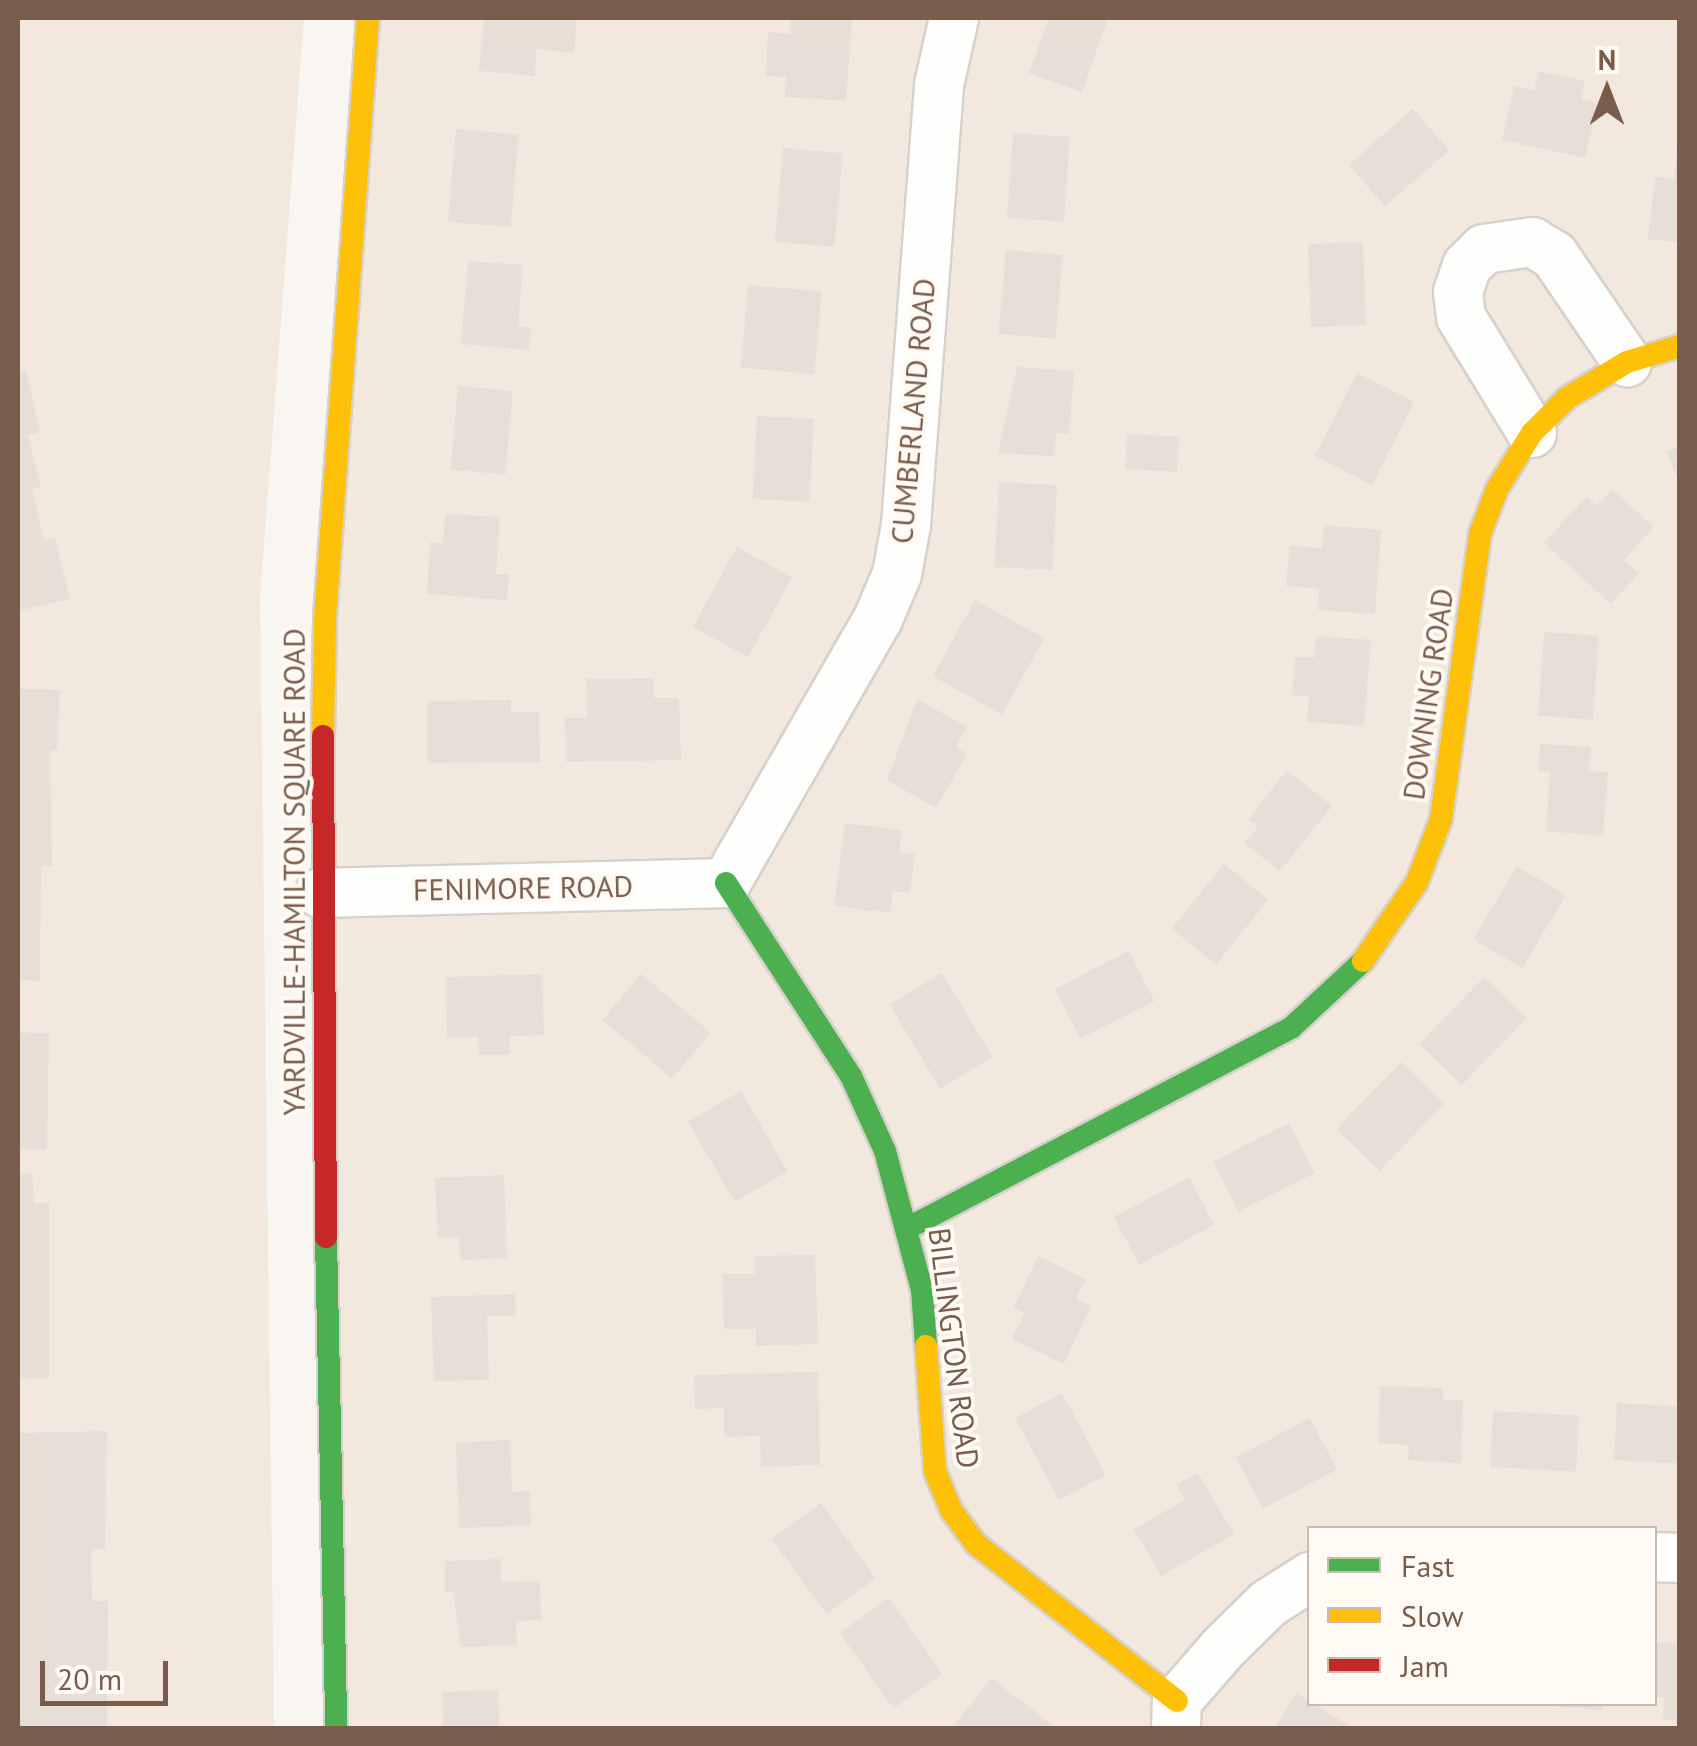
<!DOCTYPE html>
<html>
<head>
<meta charset="utf-8">
<style>
  body { margin:0 }
  #map { position:relative; width:1697px; height:1746px; overflow:hidden; background:#f9f5f0; font-family:"PT Sans",sans-serif }
  div>[style] { position:absolute }
  .residential>* { inset:0; background:#f2e8de }
  .building>* { inset:0; background:#e6ded7; transform-origin:0 0 }
  .roads { filter:drop-shadow(2px 0 #d7d1cb) drop-shadow(-2px 0 #d7d1cb) drop-shadow(0 2px #d7d1cb) drop-shadow(0 -2px #d7d1cb) }
  .street>* { height:48px; margin:-24px; padding:0 24px; transform-origin:24px; border-radius:24px; background:#fefefd }
  .fast>* { height:22px; margin:-11px; padding:0 11px; transform-origin:11px; border-radius:11px; background:#4caf50 }
  .slow>* { height:22px; margin:-11px; padding:0 11px; transform-origin:11px; border-radius:11px; background:#ffc107 }
  .jam>* { height:22px; margin:-11px; padding:0 11px; transform-origin:11px; border-radius:11px; background:#c62828 }
  span { translate:-50% -50%; white-space:nowrap; text-align:center; line-height:1.15; -webkit-text-stroke:8px #fffaf3; paint-order:stroke }
  .street-label { font-size:30px; color:#7a5c4d }
  .frame { position:absolute; inset:0; border:20px solid #7a5c4d; pointer-events:none }
  .legend { position:absolute; left:1307px; top:1526px; width:350px; height:180px; box-sizing:border-box; background:#fffaf3; border:2px solid #cabbb1; margin:0; padding:12px 18px; list-style:none; font-size:30px; color:#7a5c4d }
  .legend li { display:flex; align-items:center; gap:20px; height:50px }
  .legend b { width:50px; border:2px solid #cabbb1 }
  .north { position:absolute; left:1557px; top:40px; width:100px; height:100px; -webkit-text-stroke:8px #fffaf3; paint-order:stroke; rotate:0deg; font-size:28px; font-weight:700; line-height:40px; text-align:center; color:#7a5c4d }
  .north::after { content:''; display:block; margin:auto; width:35px; height:45px; background:#7a5c4d; clip-path:polygon(50% 0,100% 100%,50% 72%,0 100%) }
  .scale { position:absolute; left:40px; top:1661px; width:128px; height:45px; box-sizing:border-box; border:5px solid #7a5c4d; border-top:0; padding-left:12px; font-size:30px; line-height:35px; white-space:nowrap; color:#7a5c4d; -webkit-text-stroke:8px #fffaf3; paint-order:stroke }
</style>
</head>
<body>
<div id="map">
  <div class="residential">
    <i style="clip-path:polygon(18px 18px,304px 18px,260px 597px,274px 1728px,18px 1728px)"></i>
    <i style="clip-path:polygon(evenodd,368px 18px,1679px 18px,1679px 1728px,336px 1728px,320px 969px,368px 18px,1310px 1528px,1654px 1528px,1654px 1704px,1310px 1704px,1310px 1528px)"></i>
  </div>
  <div class="building">
    <i style="clip-path:polygon(484px 18px,577px 18px,574px 53px,536px 49px,535px 76px,479px 71px)"></i>
    <i style="clip-path:polygon(791px 18px,852px 18px,846px 101px,785px 97px,786px 77px,766px 76px,768px 32px,790px 34px)"></i>
    <i style="clip-path:polygon(1049px 18px,1108px 18px,1082px 92px,1029px 73px)"></i>
    <i style="clip-path:polygon(1539px 71px,1585px 81px,1581px 99px,1597px 103px,1585px 158px,1502px 140px,1514px 86px,1534px 90px)"></i>
    <i style="left:1413px;top:109px;width:55px;height:85px;rotate:49deg"></i>
    <i style="left:456px;top:129px;width:63px;height:93px;rotate:5deg"></i>
    <i style="left:1013px;top:133px;width:57px;height:85px;rotate:4deg"></i>
    <i style="clip-path:polygon(1677px 145px,1680px 242px,1648px 239px,1655px 177px,1674px 179px)"></i>
    <i style="left:783px;top:148px;width:60px;height:94px;rotate:5deg"></i>
    <i style="left:1363px;top:242px;width:83px;height:55px;rotate:88deg"></i>
    <i style="left:1006px;top:250px;width:57px;height:84px;rotate:5deg"></i>
    <i style="clip-path:polygon(468px 261px,523px 265px,518px 326px,531px 327px,529px 350px,461px 344px)"></i>
    <i style="left:748px;top:285px;width:74px;height:83px;rotate:5deg"></i>
    <i style="clip-path:polygon(1017px 367px,1074px 371px,1069px 434px,1056px 433px,1054px 456px,998px 453px)"></i>
    <i style="clip-path:polygon(26px 370px,40px 432px,28px 435px,41px 487px,32px 489px,44px 540px,55px 538px,70px 599px,18px 611px,18px 372px)"></i>
    <i style="left:1357px;top:373px;width:64px;height:93px;rotate:27deg"></i>
    <i style="left:458px;top:386px;width:55px;height:84px;rotate:5deg"></i>
    <i style="left:757px;top:416px;width:57px;height:83px;rotate:3deg"></i>
    <i style="left:1127px;top:434px;width:52px;height:35px;rotate:3deg"></i>
    <i style="clip-path:polygon(1680px 446px,1680px 483px,1679px 483px,1667px 451px)"></i>
    <i style="left:999px;top:482px;width:58px;height:85px;rotate:3deg"></i>
    <i style="clip-path:polygon(1612px 489px,1654px 527px,1624px 560px,1639px 573px,1611px 604px,1544px 543px,1587px 496px,1597px 506px)"></i>
    <i style="clip-path:polygon(445px 514px,500px 517px,496px 574px,509px 574px,507px 600px,427px 594px,430px 542px,443px 543px)"></i>
    <i style="clip-path:polygon(1324px 525px,1381px 530px,1375px 614px,1318px 610px,1319px 589px,1286px 586px,1290px 546px,1322px 548px)"></i>
    <i style="left:737px;top:547px;width:63px;height:91px;rotate:29deg"></i>
    <i style="left:975px;top:600px;width:79px;height:87px;rotate:29deg"></i>
    <i style="left:1544px;top:632px;width:55px;height:84px;rotate:4deg"></i>
    <i style="clip-path:polygon(1316px 636px,1371px 640px,1364px 726px,1307px 722px,1309px 696px,1292px 695px,1295px 657px,1314px 658px)"></i>
    <i style="clip-path:polygon(654px 678px,654px 698px,679px 698px,681px 760px,566px 762px,565px 718px,587px 718px,586px 679px)"></i>
    <i style="clip-path:polygon(18px 689px,60px 690px,57px 750px,50px 750px,52px 866px,41px 866px,40px 981px,18px 980px)"></i>
    <i style="clip-path:polygon(917px 699px,967px 727px,956px 747px,967px 754px,936px 808px,887px 780px)"></i>
    <i style="clip-path:polygon(511px 700px,511px 712px,539px 712px,540px 762px,427px 763px,427px 701px)"></i>
    <i style="clip-path:polygon(1540px 744px,1591px 747px,1589px 771px,1608px 772px,1603px 836px,1546px 831px,1550px 772px,1538px 771px)"></i>
    <i style="clip-path:polygon(1287px 770px,1332px 806px,1280px 871px,1244px 843px,1258px 827px,1248px 819px)"></i>
    <i style="clip-path:polygon(845px 823px,902px 830px,899px 852px,915px 854px,910px 893px,893px 891px,890px 913px,834px 906px)"></i>
    <i style="left:1224px;top:864px;width:57px;height:83px;rotate:39deg"></i>
    <i style="left:1517px;top:866px;width:57px;height:85px;rotate:31deg"></i>
    <i style="left:1129px;top:951px;width:56px;height:83px;rotate:63deg"></i>
    <i style="left:942px;top:973px;width:98px;height:61px;rotate:59deg"></i>
    <i style="clip-path:polygon(542px 974px,544px 1035px,510px 1036px,510px 1054px,479px 1055px,478px 1037px,447px 1038px,446px 977px)"></i>
    <i style="left:641px;top:974px;width:91px;height:60px;rotate:40deg"></i>
    <i style="left:1484px;top:977px;width:59px;height:93px;rotate:44deg"></i>
    <i style="left:49px;top:1033px;width:117px;height:31px;rotate:91deg"></i>
    <i style="left:1401px;top:1062px;width:60px;height:93px;rotate:44deg"></i>
    <i style="left:741px;top:1091px;width:93px;height:61px;rotate:60deg"></i>
    <i style="left:1289px;top:1123px;width:56px;height:85px;rotate:63deg"></i>
    <i style="clip-path:polygon(32px 1173px,34px 1203px,49px 1203px,49px 1378px,18px 1379px,18px 1174px)"></i>
    <i style="clip-path:polygon(504px 1175px,507px 1258px,460px 1260px,459px 1237px,438px 1238px,435px 1178px)"></i>
    <i style="left:1189px;top:1177px;width:54px;height:85px;rotate:62deg"></i>
    <i style="clip-path:polygon(815px 1255px,818px 1344px,756px 1346px,756px 1329px,724px 1329px,722px 1274px,755px 1274px,754px 1256px)"></i>
    <i style="clip-path:polygon(1038px 1256px,1086px 1279px,1076px 1299px,1091px 1306px,1064px 1364px,1012px 1339px,1025px 1313px,1014px 1307px)"></i>
    <i style="clip-path:polygon(515px 1294px,516px 1316px,487px 1316px,489px 1380px,434px 1381px,431px 1297px)"></i>
    <i style="clip-path:polygon(818px 1372px,820px 1465px,761px 1467px,760px 1436px,724px 1437px,724px 1408px,695px 1409px,694px 1375px)"></i>
    <i style="clip-path:polygon(1380px 1386px,1443px 1388px,1443px 1400px,1463px 1400px,1461px 1463px,1408px 1460px,1409px 1445px,1378px 1443px)"></i>
    <i style="left:1062px;top:1393px;width:93px;height:53px;rotate:62deg"></i>
    <i style="left:1617px;top:1403px;width:63px;height:57px;rotate:3deg"></i>
    <i style="left:1493px;top:1411px;width:86px;height:56px;rotate:3deg"></i>
    <i style="left:1310px;top:1418px;width:58px;height:84px;rotate:62deg"></i>
    <i style="clip-path:polygon(107px 1431px,105px 1549px,91px 1549px,92px 1601px,108px 1601px,107px 1728px,18px 1728px,18px 1433px)"></i>
    <i style="clip-path:polygon(510px 1440px,512px 1492px,530px 1491px,531px 1525px,459px 1528px,456px 1443px)"></i>
    <i style="clip-path:polygon(1198px 1473px,1234px 1534px,1161px 1576px,1134px 1529px,1185px 1500px,1177px 1485px)"></i>
    <i style="left:821px;top:1503px;width:93px;height:61px;rotate:54deg"></i>
    <i style="clip-path:polygon(501px 1559px,501px 1582px,540px 1581px,541px 1620px,516px 1621px,517px 1645px,461px 1647px,453px 1592px,445px 1592px,445px 1561px)"></i>
    <i style="left:889px;top:1598px;width:93px;height:60px;rotate:55deg"></i>
    <i style="clip-path:polygon(1654px 1642px,1680px 1643px,1680px 1720px,1663px 1720px,1664px 1697px,1654px 1697px)"></i>
    <i style="clip-path:polygon(991px 1678px,1057px 1728px,953px 1727px)"></i>
    <i style="left:498px;top:1690px;width:38px;height:56px;rotate:88deg"></i>
    <i style="clip-path:polygon(1296px 1693px,1350px 1726px,1348px 1728px,1275px 1728px)"></i>
    <i style="clip-path:polygon(1524px 1704px,1603px 1704px,1603px 1710px)"></i>
  </div>
  <div class="roads">
    <div class="street">
      <i style="left:1532px;top:433px;width:136px;rotate:-121.5deg"></i>
      <i style="left:1461px;top:317px;width:25px;rotate:-97deg"></i>
      <i style="left:1458px;top:292px;width:28px;rotate:-71deg"></i>
      <i style="left:1467px;top:266px;width:24px;rotate:-45deg"></i>
      <i style="left:1484px;top:249px;width:49px;rotate:-8.3deg"></i>
      <i style="left:1532px;top:242px;width:26px;rotate:31deg"></i>
      <i style="left:1554px;top:255px;width:130px;rotate:55.7deg"></i>
      <i style="left:320px;top:893px;width:406px;rotate:-1.4deg"></i>
      <i style="left:726px;top:883px;width:305px;rotate:-60.1deg"></i>
      <i style="left:878px;top:619px;width:49px;rotate:-67.1deg"></i>
      <i style="left:897px;top:574px;width:50px;rotate:-79.6deg"></i>
      <i style="left:906px;top:525px;width:441px;rotate:-85.7deg"></i>
      <i style="left:939px;top:85px;width:69px;rotate:-77.4deg"></i>
      <i style="left:1654px;top:1557px;width:26px;rotate:2deg"></i>
      <i style="left:1176px;top:1728px;width:27px;rotate:-88deg"></i>
      <i style="left:1177px;top:1701px;width:70px;rotate:-49deg"></i>
      <i style="left:1223px;top:1648px;width:64px;rotate:-44.4deg"></i>
      <i style="left:1269px;top:1603px;width:49px;rotate:-32.4deg"></i>
    </div>
    <div class="fast">
      <i style="left:726px;top:883px;width:230px;rotate:57.1deg"></i>
      <i style="left:851px;top:1076px;width:82px;rotate:65.6deg"></i>
      <i style="left:885px;top:1151px;width:144px;rotate:75.1deg"></i>
      <i style="left:922px;top:1290px;width:56px;rotate:85.9deg"></i>
      <i style="left:910px;top:1227px;width:430px;rotate:-27.6deg"></i>
      <i style="left:1291px;top:1028px;width:98px;rotate:-42.9deg"></i>
      <i style="left:326px;top:1237px;width:491px;rotate:88.8deg"></i>
    </div>
    <div class="slow">
      <i style="left:323px;top:736px;width:118px;rotate:-89deg"></i>
      <i style="left:325px;top:618px;width:602px;rotate:-85.9deg"></i>
      <i style="left:1363px;top:961px;width:96px;rotate:-55.6deg"></i>
      <i style="left:1417px;top:882px;width:67px;rotate:-69.1deg"></i>
      <i style="left:1441px;top:819px;width:288px;rotate:-82.2deg"></i>
      <i style="left:1480px;top:534px;width:48px;rotate:-69.3deg"></i>
      <i style="left:1497px;top:489px;width:66px;rotate:-58deg"></i>
      <i style="left:1532px;top:433px;width:49px;rotate:-45deg"></i>
      <i style="left:1567px;top:398px;width:70px;rotate:-31deg"></i>
      <i style="left:1627px;top:362px;width:55px;rotate:-16.8deg"></i>
      <i style="left:926px;top:1346px;width:125px;rotate:85.9deg"></i>
      <i style="left:935px;top:1471px;width:42px;rotate:67.7deg"></i>
      <i style="left:951px;top:1510px;width:42px;rotate:53.7deg"></i>
      <i style="left:976px;top:1544px;width:255px;rotate:38deg"></i>
    </div>
    <div class="jam">
      <i style="left:323px;top:736px;width:501px;rotate:89.66deg"></i>
    </div>
  </div>
  <div class="street-label">
    <span style="left:913px;top:411px;rotate:-85deg">CUMBERLAND ROAD</span>
    <span style="left:1428px;top:694px;rotate:-82deg">DOWNING ROAD</span>
    <span style="left:294px;top:872px;rotate:-90deg">YARDVILLE-HAMILTON SQUARE ROAD</span>
    <span style="left:523px;top:888px;rotate:-1deg">FENIMORE ROAD</span>
    <span style="left:954px;top:1348px;rotate:83deg">BILLINGTON ROAD</span>
  </div>
  <div class="frame"></div>
  <ul class="legend">
  <li><b style="height:12px;background:#4caf50"></b>Fast</li>
  <li><b style="height:12px;background:#ffc107"></b>Slow</li>
  <li><b style="height:12px;background:#c62828"></b>Jam</li>
  </ul>
  <div class="north">N</div>
  <div class="scale">20 m</div>
</div>
</body>
</html>
